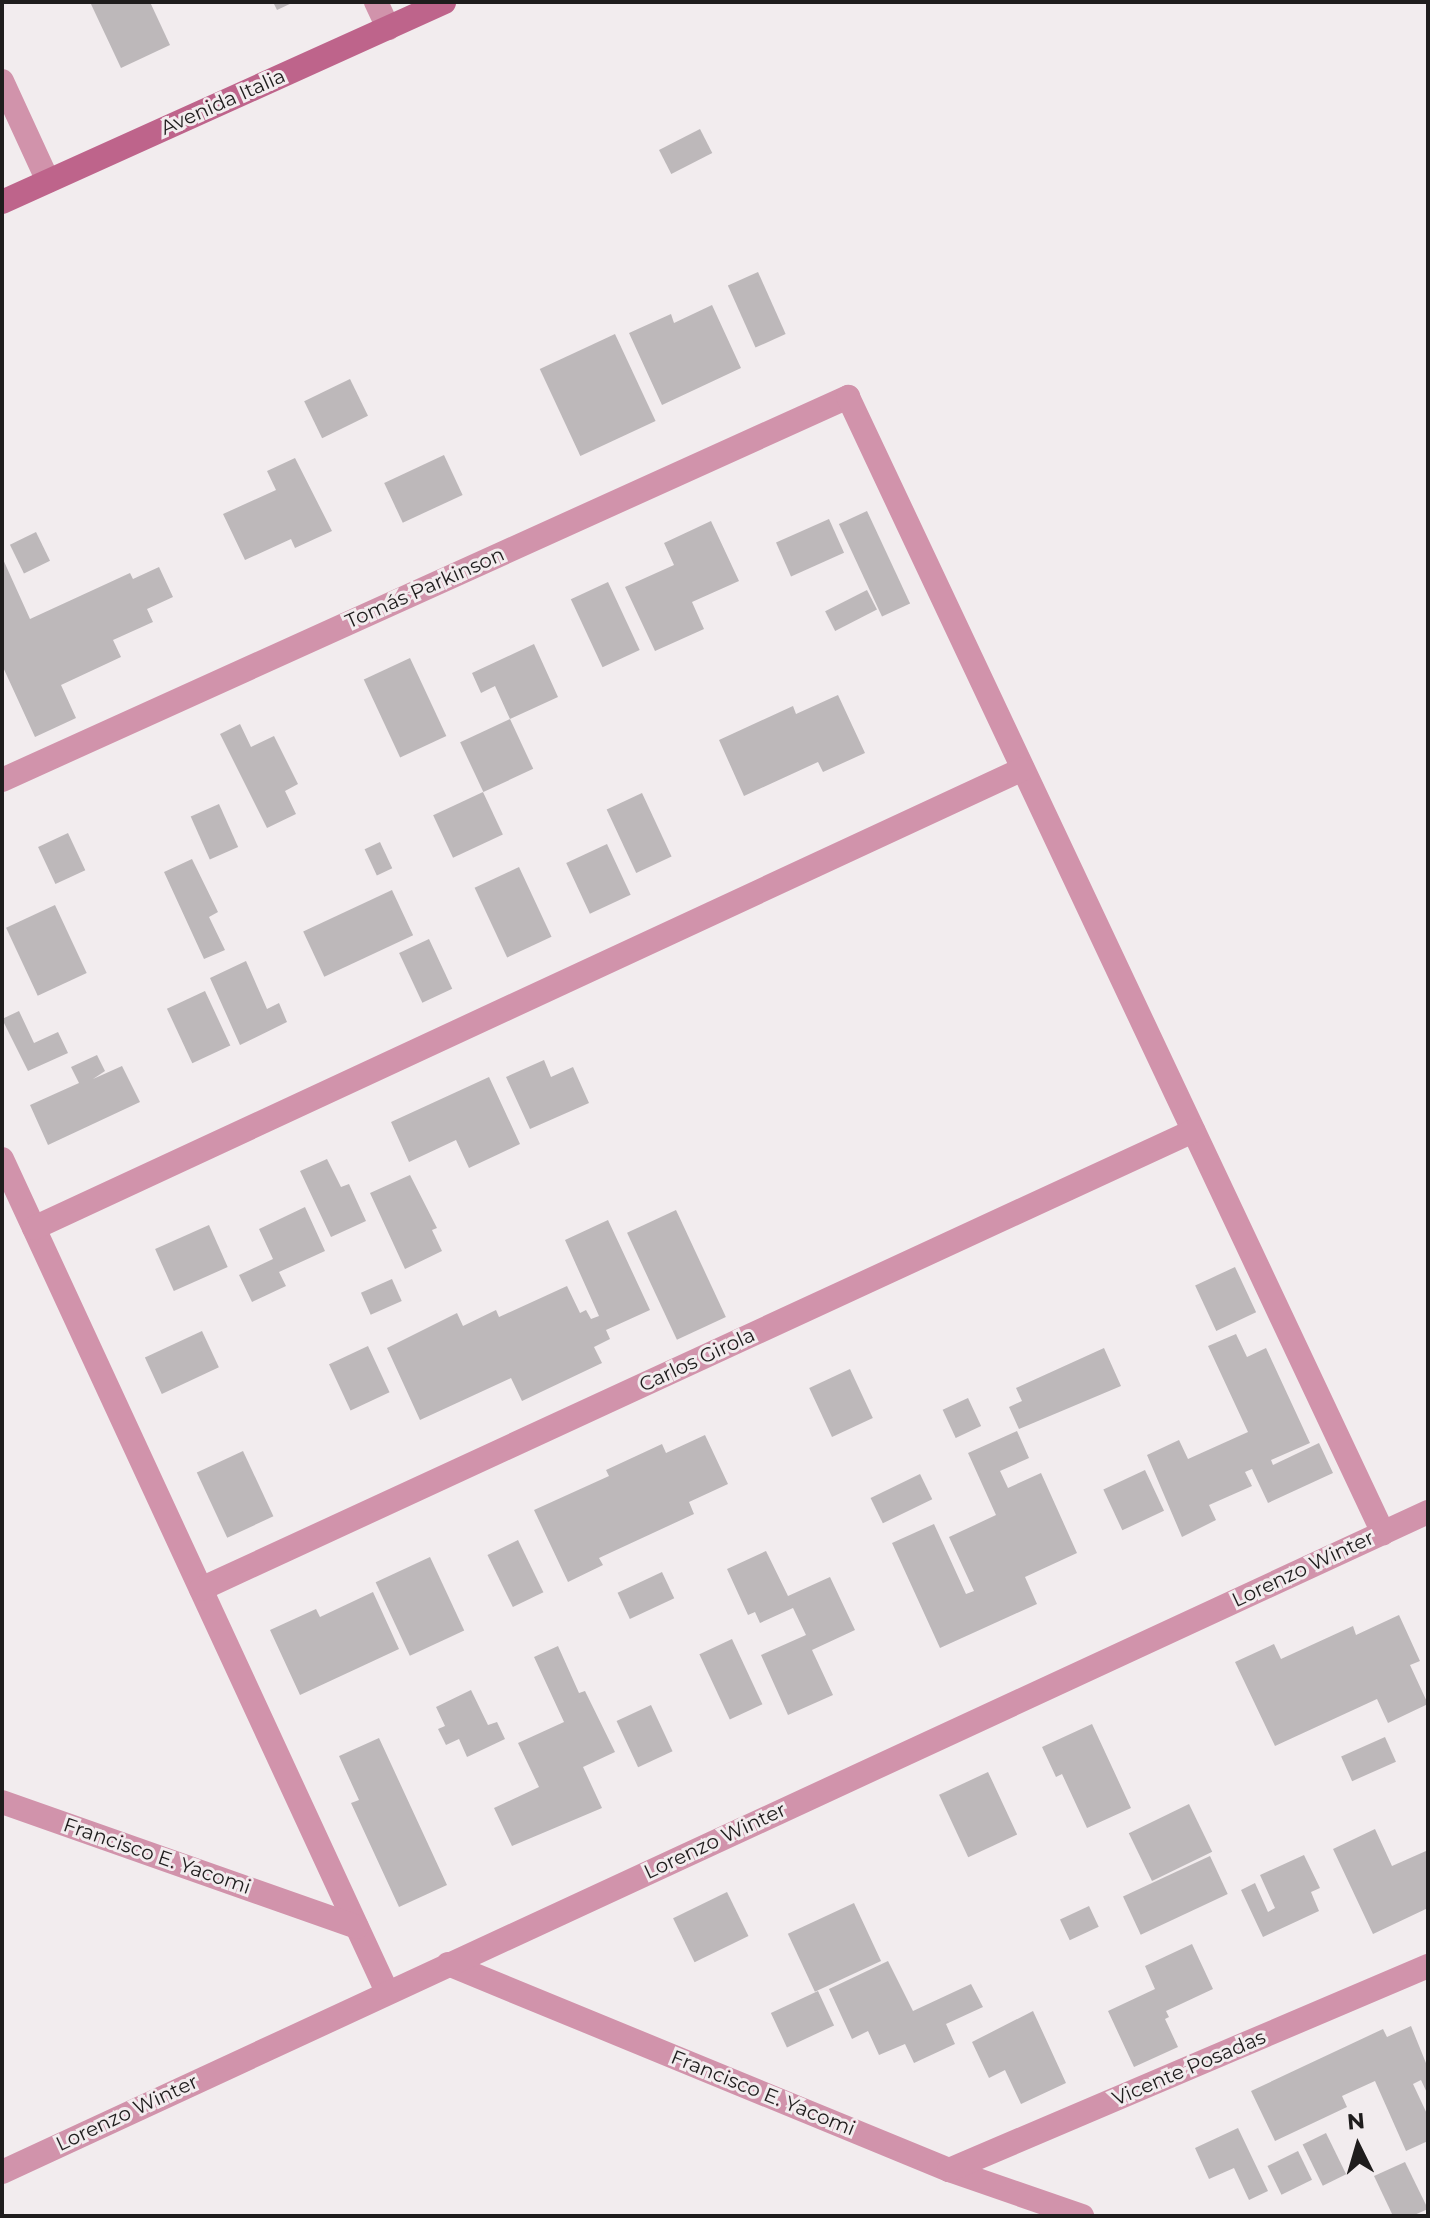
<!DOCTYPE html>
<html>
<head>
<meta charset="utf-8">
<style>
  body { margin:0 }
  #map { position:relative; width:1430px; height:2218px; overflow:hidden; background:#f2ecee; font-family:Montserrat,sans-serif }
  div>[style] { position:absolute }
  .building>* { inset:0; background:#bdb8ba; transform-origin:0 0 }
  .street>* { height:24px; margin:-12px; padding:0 12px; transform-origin:12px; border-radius:12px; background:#d193ab }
  .secondary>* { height:24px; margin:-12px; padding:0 12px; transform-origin:12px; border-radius:12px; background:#be648b }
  span { translate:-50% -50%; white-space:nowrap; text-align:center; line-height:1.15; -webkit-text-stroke:6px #f2ecee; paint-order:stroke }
  .street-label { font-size:20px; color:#1f1d1d }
  .frame { position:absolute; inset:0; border:4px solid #1f1d1d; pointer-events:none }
  .north { position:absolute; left:1318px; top:2106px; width:80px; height:80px; -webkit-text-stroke:6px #f2ecee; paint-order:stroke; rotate:355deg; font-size:22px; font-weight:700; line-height:32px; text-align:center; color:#1f1d1d }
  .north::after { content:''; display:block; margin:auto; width:28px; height:36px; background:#1f1d1d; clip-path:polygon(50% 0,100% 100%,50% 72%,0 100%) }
</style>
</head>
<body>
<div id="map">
  <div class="building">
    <i style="clip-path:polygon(90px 2px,150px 2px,170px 45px,121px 68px)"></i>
    <i style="clip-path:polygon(273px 2px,294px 2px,277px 10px)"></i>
    <i style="left:700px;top:129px;width:27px;height:46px;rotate:63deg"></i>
    <i style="left:758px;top:272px;width:68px;height:33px;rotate:66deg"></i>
    <i style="clip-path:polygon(712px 305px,741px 368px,662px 405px,629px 333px,671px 314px,674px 323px)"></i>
    <i style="left:615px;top:334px;width:96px;height:83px;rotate:65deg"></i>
    <i style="left:350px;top:379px;width:41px;height:51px;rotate:64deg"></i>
    <i style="left:444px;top:455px;width:44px;height:66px;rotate:65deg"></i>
    <i style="clip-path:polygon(295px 458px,332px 531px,295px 548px,291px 539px,245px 560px,223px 514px,276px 490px,267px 471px)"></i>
    <i style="left:867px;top:511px;width:102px;height:31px;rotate:65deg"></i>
    <i style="left:829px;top:519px;width:37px;height:58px;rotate:66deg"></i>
    <i style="clip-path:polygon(711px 521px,739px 581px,692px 602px,704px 629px,655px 651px,625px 587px,674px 565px,664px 543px)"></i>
    <i style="left:36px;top:532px;width:32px;height:29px;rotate:64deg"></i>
    <i style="clip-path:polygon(2px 557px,30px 619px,130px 573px,133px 579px,159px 567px,173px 597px,147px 609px,153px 622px,113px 640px,121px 657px,61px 685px,76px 718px,35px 737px,2px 665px)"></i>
    <i style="left:608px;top:582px;width:75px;height:41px;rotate:65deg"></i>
    <i style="left:867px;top:590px;width:22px;height:47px;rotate:63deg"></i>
    <i style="clip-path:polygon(534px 644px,558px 697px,510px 719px,495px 686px,481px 693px,472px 673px)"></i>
    <i style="left:410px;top:658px;width:86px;height:51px;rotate:65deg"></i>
    <i style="clip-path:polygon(838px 695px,865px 753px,823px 772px,818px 762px,744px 796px,719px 740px,793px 706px,796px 714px)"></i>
    <i style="left:510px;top:719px;width:55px;height:55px;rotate:65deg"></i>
    <i style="clip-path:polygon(240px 724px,251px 747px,274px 736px,298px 784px,285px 791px,296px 814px,267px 828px,220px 734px)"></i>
    <i style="left:483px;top:792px;width:47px;height:55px;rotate:65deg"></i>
    <i style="left:642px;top:793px;width:70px;height:39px;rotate:65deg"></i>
    <i style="left:219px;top:804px;width:47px;height:31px;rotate:66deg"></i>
    <i style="left:68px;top:833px;width:41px;height:33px;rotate:65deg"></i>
    <i style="left:380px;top:842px;width:29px;height:17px;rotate:65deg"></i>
    <i style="left:607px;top:844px;width:56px;height:45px;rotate:65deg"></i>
    <i style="clip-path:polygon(192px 859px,218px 912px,209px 917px,225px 950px,204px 959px,164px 872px)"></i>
    <i style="left:519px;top:867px;width:77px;height:49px;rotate:65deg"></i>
    <i style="left:392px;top:890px;width:50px;height:98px;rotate:65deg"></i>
    <i style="left:55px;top:905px;width:75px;height:54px;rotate:65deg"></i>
    <i style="left:429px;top:939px;width:55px;height:33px;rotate:65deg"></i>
    <i style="clip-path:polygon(246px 961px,267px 1009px,279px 1003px,287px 1022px,240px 1045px,210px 978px)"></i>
    <i style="left:205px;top:991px;width:60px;height:42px;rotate:65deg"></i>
    <i style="clip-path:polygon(19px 1011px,34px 1043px,58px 1032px,68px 1053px,28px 1071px,2px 1019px)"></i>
    <i style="clip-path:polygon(97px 1055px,105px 1071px,93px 1079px,122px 1066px,140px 1102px,48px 1145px,30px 1105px,79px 1083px,71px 1067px)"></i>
    <i style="clip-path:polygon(544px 1060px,551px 1077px,573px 1067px,589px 1103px,530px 1129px,506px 1077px)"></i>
    <i style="clip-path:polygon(489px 1077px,520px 1144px,469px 1168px,456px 1140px,409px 1162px,391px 1122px)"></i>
    <i style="clip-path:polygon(327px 1159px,341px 1187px,349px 1184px,366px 1221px,331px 1237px,300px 1171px)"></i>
    <i style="clip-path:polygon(410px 1175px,437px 1228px,432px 1230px,442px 1251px,405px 1269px,370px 1193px)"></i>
    <i style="clip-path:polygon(305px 1207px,325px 1251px,279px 1272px,286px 1286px,252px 1302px,239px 1275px,273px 1259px,259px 1229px)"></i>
    <i style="left:676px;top:1210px;width:118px;height:54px;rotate:65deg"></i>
    <i style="clip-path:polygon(608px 1220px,650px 1310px,606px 1330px,610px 1339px,594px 1347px,602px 1363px,522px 1401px,511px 1378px,420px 1420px,387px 1348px,457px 1313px,463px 1326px,496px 1310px,499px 1317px,567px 1286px,580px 1313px,586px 1310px,591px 1319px,599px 1316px,565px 1240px)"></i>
    <i style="left:209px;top:1225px;width:46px;height:59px;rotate:66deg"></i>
    <i style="left:1235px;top:1267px;width:50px;height:44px;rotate:65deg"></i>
    <i style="left:392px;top:1279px;width:24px;height:34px;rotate:66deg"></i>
    <i style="left:202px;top:1331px;width:40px;height:63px;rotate:65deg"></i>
    <i style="clip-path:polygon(1236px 1334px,1247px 1357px,1266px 1348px,1310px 1443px,1271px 1460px,1273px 1465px,1319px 1443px,1333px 1473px,1268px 1503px,1252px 1469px,1245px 1472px,1252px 1486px,1209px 1505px,1216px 1520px,1182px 1537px,1147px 1455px,1179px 1440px,1188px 1459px,1248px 1432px,1208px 1346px)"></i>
    <i style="left:368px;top:1346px;width:51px;height:43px;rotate:65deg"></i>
    <i style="clip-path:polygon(1104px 1348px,1121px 1386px,1019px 1429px,1009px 1407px,1022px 1401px,1016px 1388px)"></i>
    <i style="left:850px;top:1369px;width:54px;height:45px;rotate:65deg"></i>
    <i style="left:968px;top:1398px;width:31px;height:28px;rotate:65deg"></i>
    <i style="clip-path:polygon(1017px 1431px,1029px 1458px,1000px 1471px,1008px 1488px,1041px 1473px,1077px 1553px,1025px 1577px,1037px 1604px,940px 1648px,892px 1543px,934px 1524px,966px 1594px,974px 1591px,949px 1537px,996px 1515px,968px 1453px)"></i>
    <i style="clip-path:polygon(705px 1435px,728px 1484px,689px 1502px,694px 1514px,599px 1558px,603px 1565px,568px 1582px,534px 1510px,609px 1476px,606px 1470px,662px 1444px,666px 1453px)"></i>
    <i style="left:243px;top:1451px;width:72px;height:51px;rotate:65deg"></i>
    <i style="left:1145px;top:1470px;width:45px;height:46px;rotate:65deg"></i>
    <i style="left:920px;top:1474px;width:28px;height:55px;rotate:64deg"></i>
    <i style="left:518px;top:1540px;width:58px;height:34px;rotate:64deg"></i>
    <i style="clip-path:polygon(766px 1551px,788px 1596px,830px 1577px,855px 1630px,812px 1650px,833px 1695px,788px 1715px,761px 1655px,806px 1635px,793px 1608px,760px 1623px,755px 1612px,748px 1615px,727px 1569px)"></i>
    <i style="left:430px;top:1557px;width:81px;height:60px;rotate:65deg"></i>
    <i style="left:662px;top:1572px;width:29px;height:49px;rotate:65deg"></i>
    <i style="clip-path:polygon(373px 1592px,399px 1649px,300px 1695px,270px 1630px,316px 1609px,320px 1617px)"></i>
    <i style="clip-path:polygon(1399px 1615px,1420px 1661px,1410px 1665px,1428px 1704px,1388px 1723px,1377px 1699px,1275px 1746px,1235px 1662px,1274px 1644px,1281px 1659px,1353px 1626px,1356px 1635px)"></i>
    <i style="left:732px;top:1639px;width:72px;height:36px;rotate:65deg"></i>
    <i style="clip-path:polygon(558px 1646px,579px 1693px,585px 1691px,615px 1752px,583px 1767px,602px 1808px,512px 1846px,494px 1808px,539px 1787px,518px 1743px,564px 1722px,534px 1657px)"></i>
    <i style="clip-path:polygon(471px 1690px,488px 1725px,497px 1722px,505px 1739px,467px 1757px,459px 1739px,446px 1745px,438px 1729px,445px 1726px,436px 1707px)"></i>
    <i style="left:651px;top:1705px;width:51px;height:38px;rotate:65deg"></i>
    <i style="clip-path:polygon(1092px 1724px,1131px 1808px,1087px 1828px,1062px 1774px,1056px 1777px,1042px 1747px)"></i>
    <i style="left:1385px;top:1737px;width:27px;height:48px;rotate:66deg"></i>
    <i style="clip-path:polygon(379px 1738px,447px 1885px,399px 1907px,351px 1803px,359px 1800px,339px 1756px)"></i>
    <i style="left:988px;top:1772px;width:69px;height:54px;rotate:65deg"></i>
    <i style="left:1189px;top:1804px;width:53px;height:67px;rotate:64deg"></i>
    <i style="clip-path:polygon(1375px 1829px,1392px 1866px,1426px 1851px,1428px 1908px,1373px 1934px,1333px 1849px)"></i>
    <i style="clip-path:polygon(1304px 1855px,1320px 1888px,1311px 1892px,1319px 1911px,1263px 1937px,1241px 1890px,1255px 1883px,1268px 1912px,1275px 1908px,1260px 1875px)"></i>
    <i style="left:1210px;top:1856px;width:42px;height:96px;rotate:65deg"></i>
    <i style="left:727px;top:1892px;width:49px;height:60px;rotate:64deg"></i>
    <i style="left:854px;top:1903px;width:64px;height:73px;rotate:65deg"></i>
    <i style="left:1089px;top:1906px;width:23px;height:32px;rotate:65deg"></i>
    <i style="clip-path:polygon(1192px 1944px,1213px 1989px,1166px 2011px,1169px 2017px,1165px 2019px,1178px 2047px,1134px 2067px,1108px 2011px,1155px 1989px,1145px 1966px)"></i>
    <i style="clip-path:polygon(888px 1961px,913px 2011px,971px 1984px,983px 2007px,946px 2024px,955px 2044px,914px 2063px,905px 2044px,879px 2055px,868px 2031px,852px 2039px,829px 1989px)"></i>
    <i style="left:818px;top:1991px;width:38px;height:52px;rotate:65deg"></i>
    <i style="clip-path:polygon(1033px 2011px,1066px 2083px,1021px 2104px,1005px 2070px,989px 2078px,972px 2042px)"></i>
    <i style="clip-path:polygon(1411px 2026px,1428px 2068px,1428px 2095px,1421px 2080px,1413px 2084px,1428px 2116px,1428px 2141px,1406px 2151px,1375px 2081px,1342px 2096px,1347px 2107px,1275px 2141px,1251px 2091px,1383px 2029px,1387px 2037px)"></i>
    <i style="clip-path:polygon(1238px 2128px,1268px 2191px,1249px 2200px,1234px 2168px,1209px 2179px,1195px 2148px)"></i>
    <i style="left:1326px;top:2133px;width:46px;height:26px;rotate:64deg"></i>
    <i style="left:1298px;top:2151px;width:32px;height:34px;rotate:64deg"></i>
    <i style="clip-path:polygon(1405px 2162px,1428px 2209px,1412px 2216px,1393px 2216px,1374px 2176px)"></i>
  </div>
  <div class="street">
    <i style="left:376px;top:2px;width:29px;rotate:65deg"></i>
    <i style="left:2px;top:81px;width:110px;rotate:65.3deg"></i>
    <i style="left:2px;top:780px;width:929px;rotate:-24.36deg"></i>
    <i style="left:848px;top:397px;width:1256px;rotate:64.78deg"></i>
    <i style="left:2px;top:1159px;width:918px;rotate:65.19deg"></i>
    <i style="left:34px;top:1228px;width:1090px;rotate:-24.9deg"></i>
    <i style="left:201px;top:1589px;width:1093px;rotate:-24.78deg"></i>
    <i style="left:2px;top:1802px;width:376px;rotate:19.4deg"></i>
    <i style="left:448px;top:1964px;width:542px;rotate:22.35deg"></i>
    <i style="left:949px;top:2170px;width:141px;rotate:19.1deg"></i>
    <i style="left:949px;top:2170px;width:521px;rotate:-23.07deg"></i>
    <i style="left:2px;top:2172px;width:1571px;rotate:-24.84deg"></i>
  </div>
  <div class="secondary">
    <i style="left:2px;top:202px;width:485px;rotate:-24.3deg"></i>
  </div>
  <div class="street-label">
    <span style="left:223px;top:102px;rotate:-24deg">Avenida Italia</span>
    <span style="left:425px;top:588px;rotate:-24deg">Tomás Parkinson</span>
    <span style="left:697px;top:1360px;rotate:-25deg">Carlos Girola</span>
    <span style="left:1303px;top:1569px;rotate:-25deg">Lorenzo Winter</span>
    <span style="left:715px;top:1841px;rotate:-25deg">Lorenzo Winter</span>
    <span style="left:157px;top:1856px;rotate:19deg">Francisco E. Yacomi</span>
    <span style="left:1189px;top:2068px;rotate:-23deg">Vicente Posadas</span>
    <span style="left:763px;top:2093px;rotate:22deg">Francisco E. Yacomi</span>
    <span style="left:127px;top:2113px;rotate:-25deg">Lorenzo Winter</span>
  </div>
  <div class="frame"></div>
  <div class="north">N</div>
</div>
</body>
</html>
